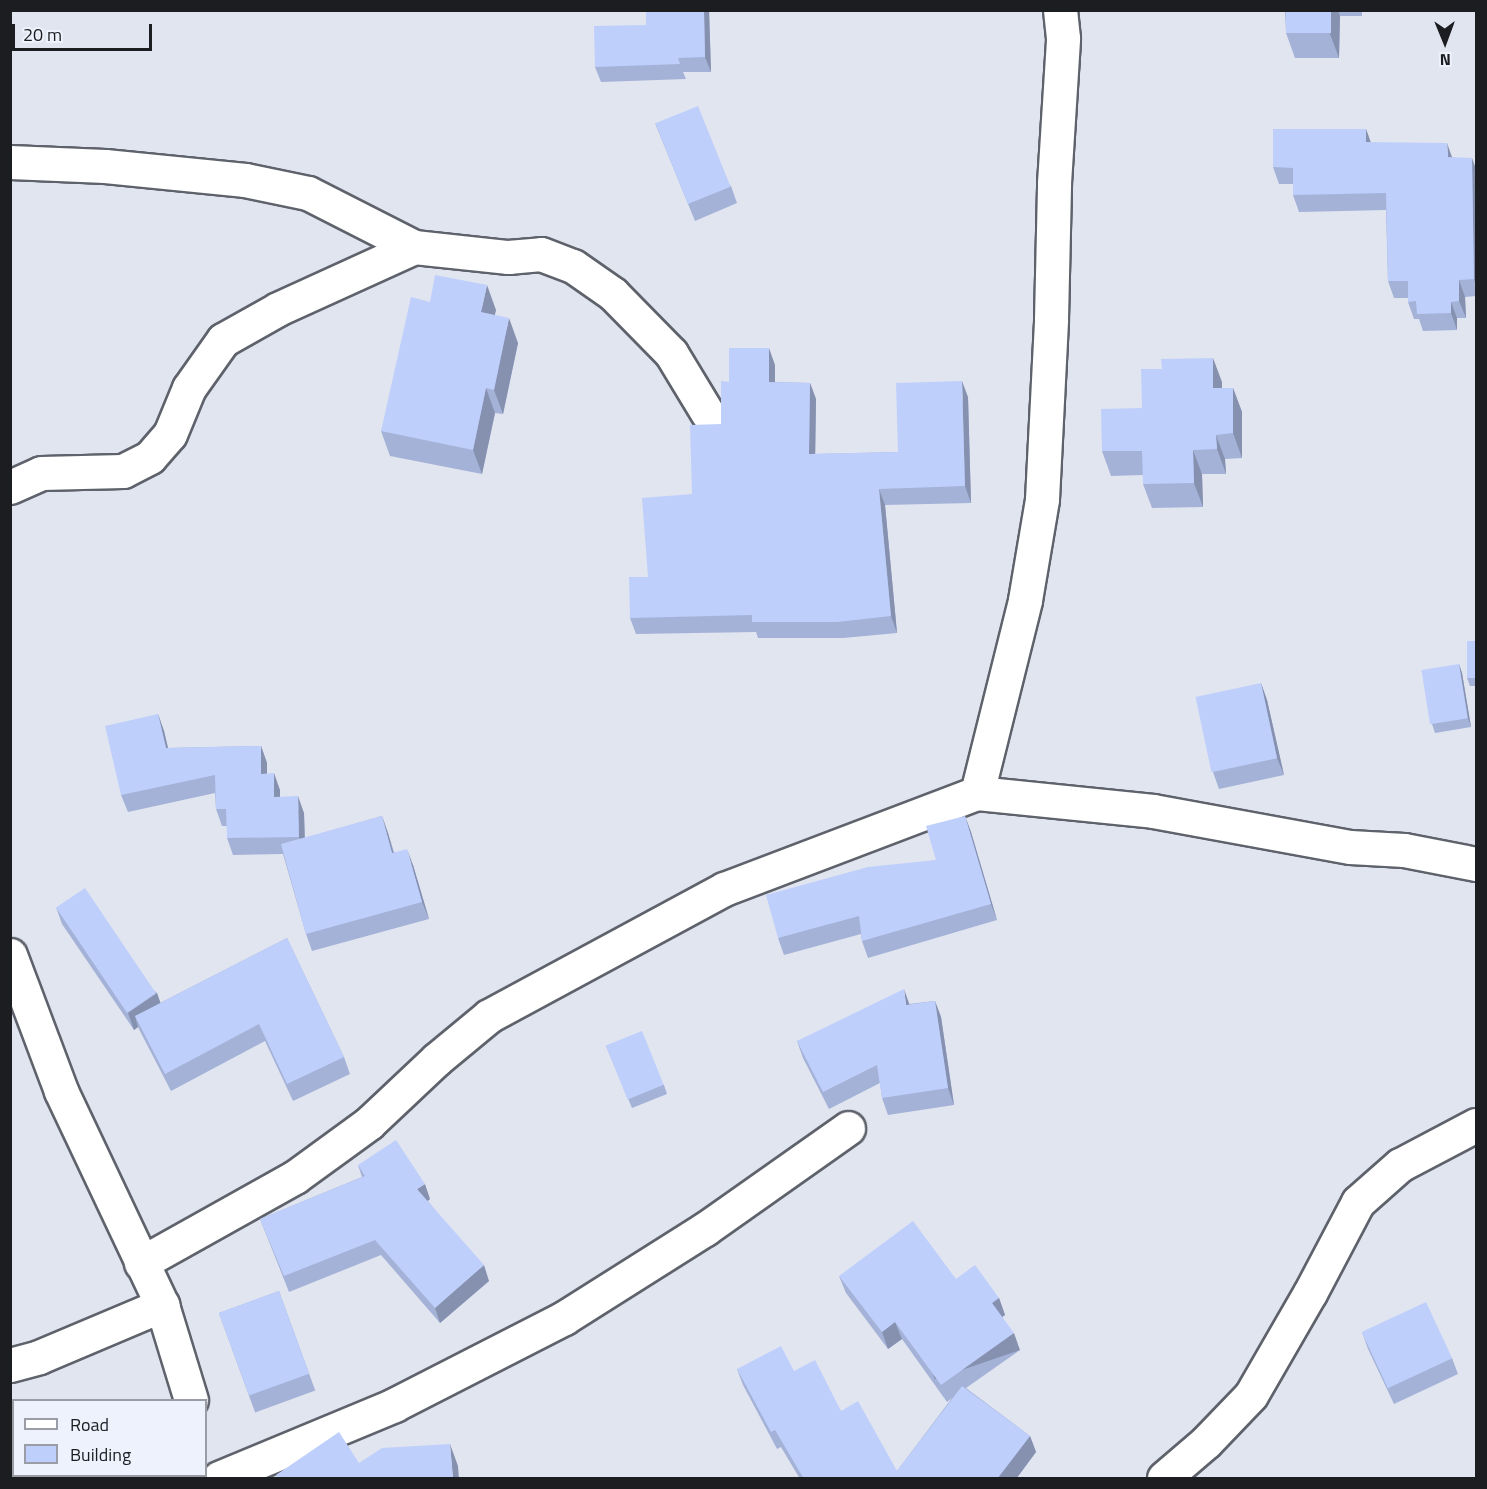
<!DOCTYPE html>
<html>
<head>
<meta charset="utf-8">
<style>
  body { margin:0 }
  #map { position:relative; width:1487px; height:1489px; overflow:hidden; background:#e1e5f0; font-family:"Titillium Web",sans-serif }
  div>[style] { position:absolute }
  .roads { filter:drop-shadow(2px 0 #5e626b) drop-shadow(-2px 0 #5e626b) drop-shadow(0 2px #5e626b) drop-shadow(0 -2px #5e626b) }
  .minor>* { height:33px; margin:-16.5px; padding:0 16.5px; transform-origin:16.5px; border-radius:16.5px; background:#fff }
  .wall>* { inset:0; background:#a4b2d8; transform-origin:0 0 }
  .shaded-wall>* { inset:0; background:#8691b0; transform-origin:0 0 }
  .building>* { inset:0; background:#bfcffb; transform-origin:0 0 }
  span { translate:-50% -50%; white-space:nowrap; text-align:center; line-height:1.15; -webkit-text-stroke:4.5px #eef2fd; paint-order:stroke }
  .frame { position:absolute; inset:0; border:12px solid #1c1d21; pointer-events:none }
  .legend { position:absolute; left:12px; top:1399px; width:195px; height:78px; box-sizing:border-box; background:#eef2fd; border:2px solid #9a9da5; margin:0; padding:8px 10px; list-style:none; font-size:18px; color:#1c1d21 }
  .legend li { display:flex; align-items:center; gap:12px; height:30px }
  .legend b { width:30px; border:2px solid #9a9da5 }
  .north { position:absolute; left:1415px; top:12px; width:60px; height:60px; -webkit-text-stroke:4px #eef2fd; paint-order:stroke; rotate:179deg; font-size:16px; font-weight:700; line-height:24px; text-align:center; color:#1c1d21 }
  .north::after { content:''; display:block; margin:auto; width:21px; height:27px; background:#1c1d21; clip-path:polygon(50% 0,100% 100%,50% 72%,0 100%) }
  .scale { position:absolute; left:12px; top:24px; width:140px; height:27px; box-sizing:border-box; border:3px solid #1c1d21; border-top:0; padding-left:8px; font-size:18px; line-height:21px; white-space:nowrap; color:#1c1d21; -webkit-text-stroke:4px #eef2fd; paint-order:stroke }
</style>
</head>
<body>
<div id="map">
  <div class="roads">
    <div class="minor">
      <i style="left:10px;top:162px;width:95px;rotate:2.4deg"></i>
      <i style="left:105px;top:166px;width:141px;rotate:5.7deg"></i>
      <i style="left:245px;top:180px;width:64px;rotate:11.7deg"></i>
      <i style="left:308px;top:193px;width:119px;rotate:27deg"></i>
      <i style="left:414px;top:247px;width:95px;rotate:6.1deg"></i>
      <i style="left:508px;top:257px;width:33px;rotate:-5deg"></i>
      <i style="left:541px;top:254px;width:34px;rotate:21deg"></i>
      <i style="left:573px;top:266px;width:49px;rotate:35deg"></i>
      <i style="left:613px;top:294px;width:83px;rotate:45.5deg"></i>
      <i style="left:671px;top:353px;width:71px;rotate:58.8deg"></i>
      <i style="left:10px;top:487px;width:34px;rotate:-24deg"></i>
      <i style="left:41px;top:473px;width:82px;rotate:-1.4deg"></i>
      <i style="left:123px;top:471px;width:30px;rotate:-27deg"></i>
      <i style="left:150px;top:457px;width:30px;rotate:-49deg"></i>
      <i style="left:170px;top:434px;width:50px;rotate:-67.6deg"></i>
      <i style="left:189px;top:388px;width:59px;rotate:-54.7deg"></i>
      <i style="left:223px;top:340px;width:63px;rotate:-29.4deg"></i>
      <i style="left:278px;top:309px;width:149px;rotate:-24.5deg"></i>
      <i style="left:977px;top:793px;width:199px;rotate:-76deg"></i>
      <i style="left:1025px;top:600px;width:102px;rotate:-80.4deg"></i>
      <i style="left:1042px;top:499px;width:180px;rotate:-87.1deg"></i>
      <i style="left:1051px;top:319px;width:136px;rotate:-88.7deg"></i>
      <i style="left:1054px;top:183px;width:145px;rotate:-86.4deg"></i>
      <i style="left:1063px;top:38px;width:28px;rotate:-96deg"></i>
      <i style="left:10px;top:955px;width:145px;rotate:69.4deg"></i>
      <i style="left:61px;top:1091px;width:237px;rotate:64.7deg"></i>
      <i style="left:162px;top:1305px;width:99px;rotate:73deg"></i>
      <i style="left:141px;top:1263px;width:176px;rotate:-29.2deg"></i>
      <i style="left:295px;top:1177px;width:92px;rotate:-36.1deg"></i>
      <i style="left:369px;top:1123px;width:93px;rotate:-43.3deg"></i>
      <i style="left:437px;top:1059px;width:67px;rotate:-39.6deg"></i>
      <i style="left:489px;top:1016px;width:267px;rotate:-28.4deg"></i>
      <i style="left:724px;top:889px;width:271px;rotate:-20.8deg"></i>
      <i style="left:977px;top:793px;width:177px;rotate:5.8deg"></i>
      <i style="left:1153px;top:811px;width:200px;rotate:10.4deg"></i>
      <i style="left:1350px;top:847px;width:54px;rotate:3.2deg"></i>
      <i style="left:1404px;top:850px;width:73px;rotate:11deg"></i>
      <i style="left:10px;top:1365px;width:30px;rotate:-15deg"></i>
      <i style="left:39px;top:1357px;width:134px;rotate:-22.9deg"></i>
      <i style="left:219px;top:1478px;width:190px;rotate:-22.6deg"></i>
      <i style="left:394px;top:1405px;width:191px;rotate:-27.1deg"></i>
      <i style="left:564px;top:1318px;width:167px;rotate:-32.3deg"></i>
      <i style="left:705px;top:1229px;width:175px;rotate:-35.2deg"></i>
      <i style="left:1164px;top:1478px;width:55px;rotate:-40.6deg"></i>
      <i style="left:1206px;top:1442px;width:65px;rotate:-46.2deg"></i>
      <i style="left:1251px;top:1395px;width:118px;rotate:-60deg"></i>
      <i style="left:1310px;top:1293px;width:103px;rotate:-62.2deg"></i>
      <i style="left:1358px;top:1202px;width:56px;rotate:-41.4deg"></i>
      <i style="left:1400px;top:1165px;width:86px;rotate:-27.8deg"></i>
    </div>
  </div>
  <div class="wall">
    <i style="clip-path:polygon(646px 10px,709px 10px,711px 72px,683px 72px,686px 79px,601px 82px,595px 67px,646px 25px)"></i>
    <i style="clip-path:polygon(1285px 10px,1362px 10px,1362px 16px,1340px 16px,1339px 58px,1295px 58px,1286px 33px)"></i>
    <i style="clip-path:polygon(655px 123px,731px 186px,737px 203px,695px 221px)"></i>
    <i style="clip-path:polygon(1366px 129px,1371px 143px,1452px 157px,1476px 169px,1476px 296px,1465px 297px,1466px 318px,1457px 318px,1457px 330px,1423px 331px,1419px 319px,1414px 319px,1408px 302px,1408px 298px,1394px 298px,1388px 281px,1386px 210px,1299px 212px,1293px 195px,1293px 184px,1279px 184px,1273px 167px)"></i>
    <i style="clip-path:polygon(430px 302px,496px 310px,494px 315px,518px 343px,503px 414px,495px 413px,482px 474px,390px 456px,381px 431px)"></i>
    <i style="clip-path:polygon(775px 365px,775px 382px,810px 383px,816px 399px,815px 454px,898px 452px,968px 397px,971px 503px,885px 505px,897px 633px,843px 638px,758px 638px,756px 632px,636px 634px,630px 618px,648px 577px,692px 494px,721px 424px,729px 382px)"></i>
    <i style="clip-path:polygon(1222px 382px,1222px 388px,1233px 388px,1242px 412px,1242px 458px,1225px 459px,1226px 474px,1202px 474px,1203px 507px,1152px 508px,1143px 484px,1143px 475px,1111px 476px,1102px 451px,1142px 408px)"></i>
    <i style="clip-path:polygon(1476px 641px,1476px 686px,1470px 686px,1467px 678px)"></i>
    <i style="clip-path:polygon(1459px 664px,1462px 673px,1471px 727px,1435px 733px,1432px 724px)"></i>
    <i style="clip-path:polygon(1261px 683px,1267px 700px,1284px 775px,1219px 789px,1213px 772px)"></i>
    <i style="clip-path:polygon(158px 714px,164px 731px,168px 748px,261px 746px,267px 763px,267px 774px,280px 790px,280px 797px,304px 813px,305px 838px,382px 816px,388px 833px,394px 852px,413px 865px,429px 919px,312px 951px,306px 934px,283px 854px,233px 855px,227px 838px,227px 826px,222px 826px,216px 809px,215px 793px,128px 812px,121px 795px)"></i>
    <i style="clip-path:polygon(965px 816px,971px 832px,997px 920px,868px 958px,862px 941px,861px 934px,784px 955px,778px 938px,936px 860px)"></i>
    <i style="clip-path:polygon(56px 907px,157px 993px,160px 1003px,287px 938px,344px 1057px,350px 1074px,293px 1101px,265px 1041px,171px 1091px,141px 1033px,138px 1027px,134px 1030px,62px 924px)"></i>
    <i style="clip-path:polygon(935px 1001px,941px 1017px,954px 1105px,888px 1115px,882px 1098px,880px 1083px,829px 1109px,803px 1058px,797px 1041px,909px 1004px)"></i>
    <i style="clip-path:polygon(606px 1046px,664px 1085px,667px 1094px,632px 1108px)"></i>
    <i style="clip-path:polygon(358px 1165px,430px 1199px,428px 1201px,489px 1281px,440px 1323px,381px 1255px,289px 1292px,260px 1219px,362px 1177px)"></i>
    <i style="clip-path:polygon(839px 1276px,956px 1279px,999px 1298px,1005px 1315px,1002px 1317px,1020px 1350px,966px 1388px,1030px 1436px,1036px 1452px,1016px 1479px,800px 1479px,781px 1447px,777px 1449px,743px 1385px,737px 1369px,794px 1371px,841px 1411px,897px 1471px,952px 1398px,947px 1402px,902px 1339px,888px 1349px,846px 1293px)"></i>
    <i style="left:279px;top:1291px;width:106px;height:64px;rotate:70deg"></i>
    <i style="clip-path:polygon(1362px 1332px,1452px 1358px,1458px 1374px,1394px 1404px,1368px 1349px)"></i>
  </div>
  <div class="shaded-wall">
    <i style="clip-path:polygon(704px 10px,709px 10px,711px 72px,705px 57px)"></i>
    <i style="clip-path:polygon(1331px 10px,1338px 10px,1340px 16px,1339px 58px,1330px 34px)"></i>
    <i style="clip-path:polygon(1366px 129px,1372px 146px,1366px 142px)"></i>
    <i style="clip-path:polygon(1447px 143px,1453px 160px,1448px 157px)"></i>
    <i style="clip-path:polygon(1472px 158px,1476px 169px,1476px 287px,1474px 279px)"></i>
    <i style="clip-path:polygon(1459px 280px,1465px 297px,1466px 318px,1459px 301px)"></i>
    <i style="clip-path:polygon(487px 285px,496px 310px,490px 336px,481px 312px)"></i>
    <i style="clip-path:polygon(1451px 302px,1457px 318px,1457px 330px,1451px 313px)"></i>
    <i style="clip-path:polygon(509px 318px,518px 343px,503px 414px,494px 390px)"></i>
    <i style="clip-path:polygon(769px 348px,775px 365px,775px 399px,769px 382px)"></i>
    <i style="clip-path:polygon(1213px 358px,1222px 382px,1222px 412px,1213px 388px)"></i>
    <i style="clip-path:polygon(962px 381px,968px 397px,971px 503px,965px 486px)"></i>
    <i style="clip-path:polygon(810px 383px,816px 399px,815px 471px,809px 454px)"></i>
    <i style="clip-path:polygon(486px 388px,495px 413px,482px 474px,473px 450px)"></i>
    <i style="clip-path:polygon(1233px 388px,1242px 412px,1242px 458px,1233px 433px)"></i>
    <i style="clip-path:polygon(1216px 435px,1225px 459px,1226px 474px,1217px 449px)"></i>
    <i style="clip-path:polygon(1193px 450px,1202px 474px,1203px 507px,1194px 483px)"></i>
    <i style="clip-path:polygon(879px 489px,885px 505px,897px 633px,891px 616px)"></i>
    <i style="clip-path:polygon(1459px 664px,1462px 673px,1471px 727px,1468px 718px)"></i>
    <i style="clip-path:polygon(1261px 683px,1267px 700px,1284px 775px,1277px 758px)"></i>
    <i style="clip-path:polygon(158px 714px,164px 731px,172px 765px,166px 748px)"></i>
    <i style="clip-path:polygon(261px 746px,267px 763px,267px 790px,261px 774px)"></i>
    <i style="clip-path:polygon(274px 773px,280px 790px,280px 813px,274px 797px)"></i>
    <i style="clip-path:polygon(298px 796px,304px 813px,305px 853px,299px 837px)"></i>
    <i style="clip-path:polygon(382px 816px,388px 833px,398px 870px,392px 853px)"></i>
    <i style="clip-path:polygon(965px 816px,971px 832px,997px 920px,991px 904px)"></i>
    <i style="clip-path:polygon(407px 849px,413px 865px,429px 919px,422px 902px)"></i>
    <i style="clip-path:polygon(904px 989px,910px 1006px,906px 1005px)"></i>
    <i style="clip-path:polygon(157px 993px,163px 1010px,135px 1016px,138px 1027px,134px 1030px,128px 1013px)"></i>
    <i style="clip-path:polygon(935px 1001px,941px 1017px,954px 1105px,948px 1088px)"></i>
    <i style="clip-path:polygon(425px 1184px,430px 1199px,423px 1204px,417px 1189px)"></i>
    <i style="clip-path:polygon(484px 1265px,489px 1281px,440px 1323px,435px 1308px)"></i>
    <i style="clip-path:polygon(999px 1298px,1005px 1315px,998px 1320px,992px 1303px)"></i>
    <i style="clip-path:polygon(895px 1322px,902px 1339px,888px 1349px,882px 1332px)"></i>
    <i style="left:1014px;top:1333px;width:18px;height:90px;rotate:71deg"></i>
    <i style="clip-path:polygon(1030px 1436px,1036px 1452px,1016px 1479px,997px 1479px)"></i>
    <i style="clip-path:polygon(450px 1444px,458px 1466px,459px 1479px,453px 1479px)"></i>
  </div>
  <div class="building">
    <i style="clip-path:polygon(646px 10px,704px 10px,705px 57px,678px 58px,680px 64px,595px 67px,594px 26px,646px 25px)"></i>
    <i style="left:1286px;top:10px;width:45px;height:23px"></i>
    <i style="left:698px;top:106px;width:87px;height:46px;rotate:68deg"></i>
    <i style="clip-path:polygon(1273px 129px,1366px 129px,1366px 142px,1447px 143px,1448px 157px,1472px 158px,1474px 279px,1459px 280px,1459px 301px,1451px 302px,1451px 313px,1417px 314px,1416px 301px,1408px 302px,1408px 281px,1388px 281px,1386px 193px,1293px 195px,1293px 168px,1273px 167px)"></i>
    <i style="clip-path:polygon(435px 275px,487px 285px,481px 312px,509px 318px,494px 390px,486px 388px,473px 450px,381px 431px,411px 297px,430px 302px)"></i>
    <i style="clip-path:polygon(729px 348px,769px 348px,769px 382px,810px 383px,809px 454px,898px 452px,896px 383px,962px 381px,965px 486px,879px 489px,891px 616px,837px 622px,752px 622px,752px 615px,630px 618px,629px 577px,648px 577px,642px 498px,692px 494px,690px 425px,721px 424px,721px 381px,729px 382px)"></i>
    <i style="clip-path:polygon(1213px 358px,1213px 388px,1233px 388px,1233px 433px,1216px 435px,1217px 449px,1193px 450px,1194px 483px,1143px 484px,1142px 451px,1102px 451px,1101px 409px,1142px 408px,1141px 369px,1162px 369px,1161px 359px)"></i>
    <i style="left:1467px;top:641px;width:9px;height:37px"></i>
    <i style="left:1459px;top:664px;width:55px;height:38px;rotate:81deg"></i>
    <i style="left:1261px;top:683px;width:77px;height:67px;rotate:78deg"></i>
    <i style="clip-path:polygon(158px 714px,166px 748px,261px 746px,261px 774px,274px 773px,274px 797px,298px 796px,299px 837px,227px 838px,226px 809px,216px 809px,215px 775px,121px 795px,105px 726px)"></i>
    <i style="clip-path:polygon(382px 816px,392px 853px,407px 849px,422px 902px,306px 934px,281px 844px)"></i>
    <i style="clip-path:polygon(965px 816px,991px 904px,862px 941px,859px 916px,778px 938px,766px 895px,868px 867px,936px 860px,926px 826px)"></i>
    <i style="left:85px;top:888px;width:127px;height:35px;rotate:56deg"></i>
    <i style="clip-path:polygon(287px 938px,344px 1057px,287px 1084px,259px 1024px,165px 1074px,135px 1016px)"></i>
    <i style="clip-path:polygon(904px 989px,906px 1005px,935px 1001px,948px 1088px,882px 1098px,877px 1065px,823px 1092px,797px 1041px)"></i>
    <i style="left:642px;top:1031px;width:58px;height:39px;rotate:68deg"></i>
    <i style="clip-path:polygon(396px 1140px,425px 1184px,417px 1189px,484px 1265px,435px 1308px,375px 1240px,284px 1276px,260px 1219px,365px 1176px,358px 1165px)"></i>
    <i style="clip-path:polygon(913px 1221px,956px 1279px,975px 1265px,999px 1298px,992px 1303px,1014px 1333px,941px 1385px,895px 1322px,882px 1332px,839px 1276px)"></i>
    <i style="left:279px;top:1291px;width:88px;height:64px;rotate:70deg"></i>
    <i style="left:1426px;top:1302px;width:62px;height:71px;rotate:65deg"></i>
    <i style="clip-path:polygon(781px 1346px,794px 1371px,815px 1360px,841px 1411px,858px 1401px,897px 1471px,962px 1386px,1030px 1436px,997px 1479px,804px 1479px,775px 1430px,771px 1432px,737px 1369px)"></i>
    <i style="clip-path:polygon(339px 1432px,359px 1463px,382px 1448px,450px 1444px,453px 1479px,278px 1479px,276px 1475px)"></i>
  </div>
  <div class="frame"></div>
  <ul class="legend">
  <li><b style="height:8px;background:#fff"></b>Road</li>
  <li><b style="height:16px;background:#bfcffb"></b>Building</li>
  </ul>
  <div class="north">N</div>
  <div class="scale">20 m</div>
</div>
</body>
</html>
